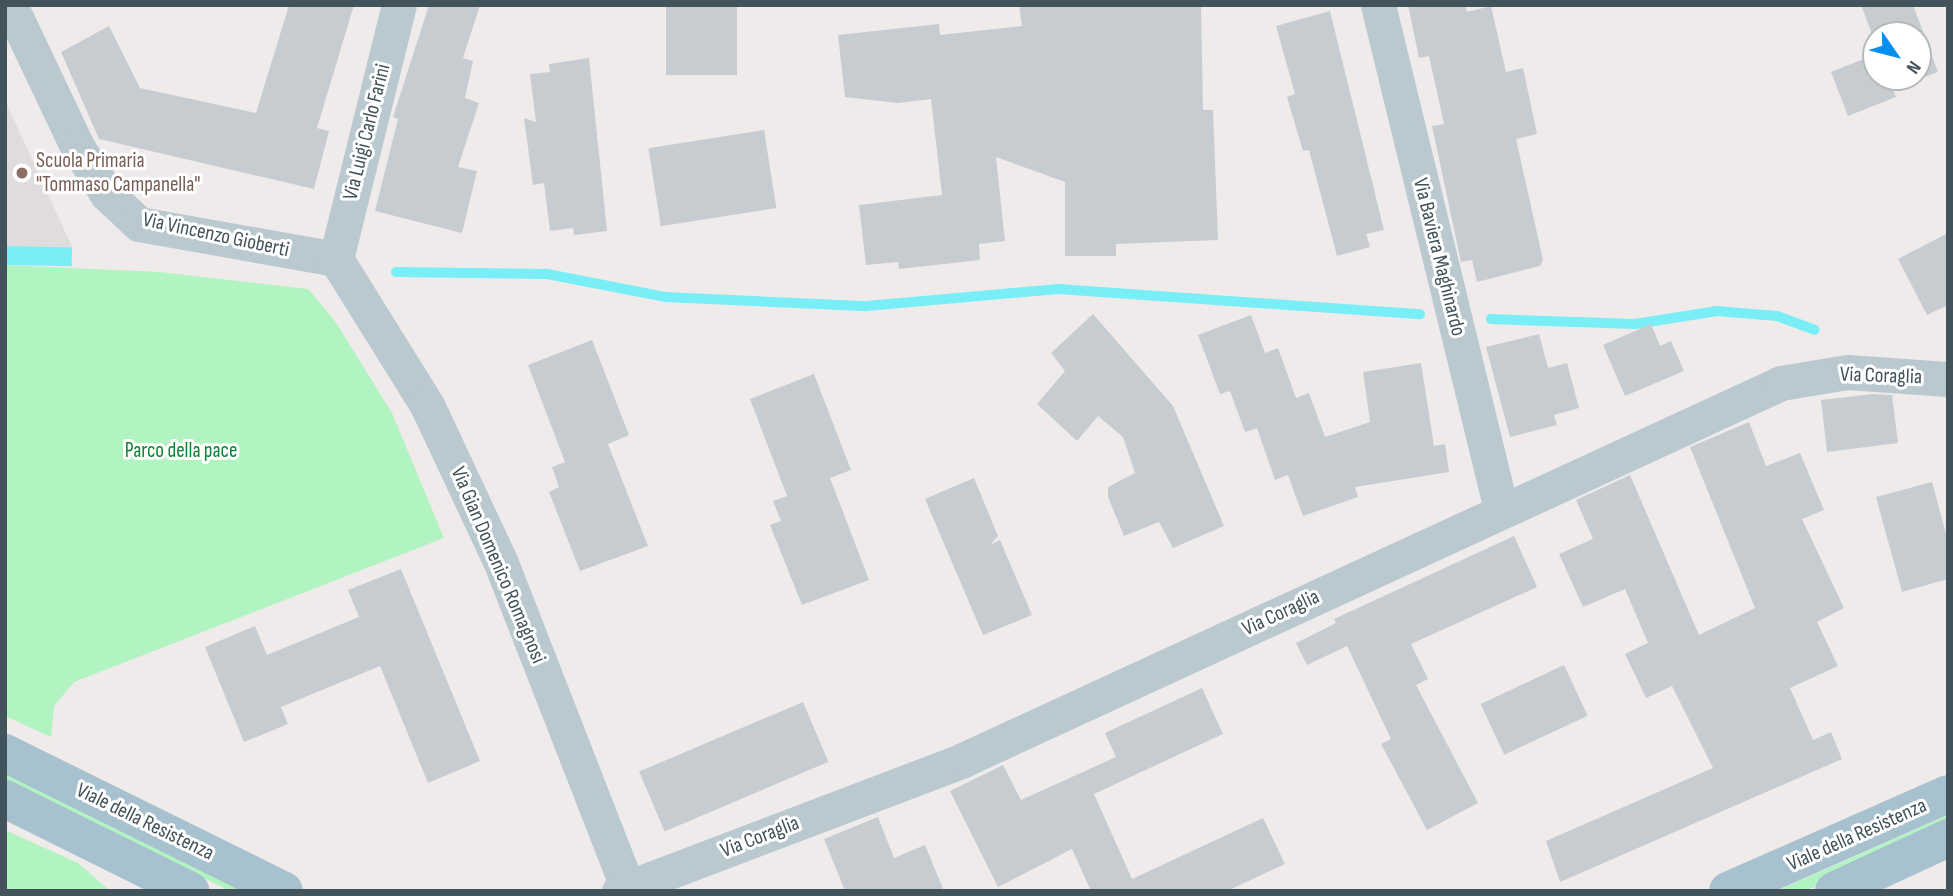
<!DOCTYPE html>
<html>
<head>
<meta charset="utf-8">
<style>
  body { margin:0 }
  #map { position:relative; width:1953px; height:896px; overflow:hidden; background:#efebeb; font-family:"Sofia Sans Condensed",sans-serif }
  div>[style] { position:absolute }
  .education>* { inset:0; background:#e0dcdd }
  .green>* { inset:0; background:#b2f3c2; transform-origin:0 0 }
  .water>* { inset:0; background:#7aeef6; transform-origin:0 0 }
  .stream>* { height:10px; margin:-5px; padding:0 5px; transform-origin:5px; border-radius:5px; background:#7aeef6 }
  .building>* { inset:0; background:#c7ccd1; transform-origin:0 0 }
  .minor>* { height:35px; margin:-17.5px; padding:0 17.5px; transform-origin:17.5px; border-radius:17.5px; background:#bac9d0 }
  .major>* { height:38px; margin:-19px; padding:0 19px; transform-origin:19px; border-radius:19px; background:#a7c1cf }
  .dots>* { width:19px; height:19px; translate:-50% -50%; box-sizing:border-box; border:4px solid #fff; border-radius:50% }
  span { translate:-50% -50%; white-space:nowrap; text-align:center; line-height:1.15; -webkit-text-stroke:6px #fff; paint-order:stroke }
  .street-label { font-size:21px; color:#42535b }
  .education-label { font-size:21px; color:#785e54 }
  .left { translate:0 -50%; text-align:left }
  .park-label { font-size:21px; color:#0c8335 }
  .frame { position:absolute; inset:0; border:7px solid #42535b; pointer-events:none }
  .north { position:absolute; left:1862px; top:21px; width:70px; height:70px; box-sizing:border-box; background:#fff; border:2px solid #b3babd; border-radius:50%; rotate:125deg; font-size:19px; font-weight:700; line-height:28px; text-align:center; color:#42535b }
  .north::after { content:''; display:block; margin:auto; width:24px; height:32px; background:#048ef0; clip-path:polygon(50% 0,100% 100%,50% 72%,0 100%) }
</style>
</head>
<body>
<div id="map">
  <div class="education">
    <i style="clip-path:polygon(5px 100px,72px 247px,5px 246px)"></i>
  </div>
  <div class="green">
    <i style="clip-path:polygon(5px 265px,160px 272px,308px 289px,335px 321px,392px 413px,444px 538px,74px 682px,54px 706px,51px 737px,5px 716px)"></i>
    <i style="left:5px;top:771px;width:272px;height:9px;rotate:26deg"></i>
    <i style="clip-path:polygon(1948px 815px,1948px 827px,1870px 862px,1805px 891px,1777px 891px)"></i>
    <i style="clip-path:polygon(5px 830px,78px 863px,110px 891px,5px 891px)"></i>
  </div>
  <div class="water">
    <i style="left:5px;top:246px;width:67px;height:19px;rotate:1deg"></i>
  </div>
  <div class="stream">
    <i style="left:396px;top:272px;width:151px;rotate:0.8deg"></i>
    <i style="left:547px;top:274px;width:120px;rotate:11deg"></i>
    <i style="left:665px;top:297px;width:202px;rotate:2.6deg"></i>
    <i style="left:867px;top:306px;width:192px;rotate:-5.1deg"></i>
    <i style="left:1058px;top:289px;width:363px;rotate:4deg"></i>
    <i style="left:1491px;top:319px;width:144px;rotate:2deg"></i>
    <i style="left:1635px;top:324px;width:83px;rotate:-9deg"></i>
    <i style="left:1717px;top:311px;width:60px;rotate:4.8deg"></i>
    <i style="left:1777px;top:316px;width:40px;rotate:20.2deg"></i>
  </div>
  <div class="building">
    <i style="clip-path:polygon(289px 5px,354px 5px,317px 128px,329px 131px,314px 189px,99px 139px,61px 52px,109px 26px,140px 88px,256px 113px)"></i>
    <i style="clip-path:polygon(429px 5px,480px 5px,463px 58px,473px 61px,465px 98px,479px 103px,458px 167px,477px 171px,462px 233px,375px 211px,398px 119px,393px 117px)"></i>
    <i style="left:666px;top:5px;width:71px;height:70px"></i>
    <i style="clip-path:polygon(1019px 5px,1201px 5px,1203px 110px,1213px 110px,1218px 240px,1116px 244px,1116px 256px,1065px 256px,1065px 182px,996px 157px,1005px 241px,979px 244px,980px 260px,899px 269px,898px 262px,866px 265px,859px 205px,942px 195px,931px 99px,898px 103px,845px 97px,838px 35px,939px 24px,940px 35px,1022px 26px)"></i>
    <i style="clip-path:polygon(1408px 5px,1465px 5px,1467px 12px,1491px 6px,1506px 72px,1523px 68px,1537px 134px,1516px 139px,1543px 260px,1540px 266px,1477px 282px,1472px 260px,1461px 262px,1432px 126px,1444px 124px,1429px 56px,1419px 58px)"></i>
    <i style="clip-path:polygon(1861px 5px,1913px 5px,1938px 72px,1893px 89px,1896px 97px,1848px 116px,1831px 72px,1876px 54px,1876px 77px,1918px 77px,1918px 35px,1876px 35px,1876px 45px)"></i>
    <i style="clip-path:polygon(1330px 11px,1384px 230px,1366px 234px,1370px 247px,1337px 256px,1309px 150px,1303px 151px,1287px 97px,1295px 94px,1276px 26px)"></i>
    <i style="clip-path:polygon(589px 58px,607px 231px,574px 235px,573px 228px,550px 231px,544px 183px,533px 185px,524px 118px,536px 122px,530px 74px,550px 72px,549px 64px)"></i>
    <i style="left:764px;top:130px;width:79px;height:117px;rotate:81deg"></i>
    <i style="clip-path:polygon(1948px 233px,1948px 305px,1927px 315px,1898px 259px)"></i>
    <i style="clip-path:polygon(1093px 314px,1173px 406px,1224px 526px,1173px 548px,1159px 522px,1124px 536px,1108px 497px,1108px 487px,1135px 473px,1123px 437px,1098px 416px,1077px 441px,1037px 404px,1065px 371px,1051px 353px)"></i>
    <i style="clip-path:polygon(1251px 315px,1265px 353px,1278px 348px,1296px 398px,1309px 393px,1325px 437px,1370px 422px,1363px 372px,1421px 363px,1434px 446px,1445px 444px,1449px 472px,1355px 487px,1358px 497px,1303px 516px,1288px 475px,1275px 480px,1257px 428px,1245px 432px,1230px 391px,1220px 394px,1198px 335px)"></i>
    <i style="clip-path:polygon(1651px 324px,1660px 346px,1671px 341px,1684px 371px,1625px 396px,1603px 345px)"></i>
    <i style="clip-path:polygon(1539px 334px,1548px 368px,1567px 363px,1579px 408px,1554px 415px,1557px 425px,1510px 437px,1486px 347px)"></i>
    <i style="clip-path:polygon(592px 340px,629px 435px,608px 444px,648px 546px,580px 571px,549px 492px,559px 487px,552px 467px,565px 462px,528px 365px)"></i>
    <i style="clip-path:polygon(814px 374px,851px 470px,830px 478px,869px 580px,802px 605px,770px 525px,781px 521px,773px 501px,787px 496px,750px 399px)"></i>
    <i style="clip-path:polygon(1873px 394px,1892px 395px,1898px 443px,1827px 452px,1821px 400px)"></i>
    <i style="clip-path:polygon(1749px 422px,1766px 466px,1800px 453px,1824px 510px,1802px 519px,1844px 608px,1817px 622px,1838px 666px,1790px 688px,1813px 740px,1831px 732px,1842px 759px,1560px 882px,1546px 841px,1713px 768px,1672px 686px,1646px 698px,1625px 654px,1648px 643px,1625px 589px,1583px 607px,1559px 554px,1593px 539px,1576px 500px,1630px 475px,1699px 635px,1755px 608px,1690px 447px)"></i>
    <i style="clip-path:polygon(974px 478px,998px 536px,990px 545px,1000px 540px,1032px 615px,983px 635px,925px 499px)"></i>
    <i style="clip-path:polygon(1932px 482px,1948px 541px,1948px 579px,1902px 592px,1876px 497px)"></i>
    <i style="clip-path:polygon(1514px 536px,1537px 587px,1411px 644px,1428px 679px,1416px 685px,1478px 803px,1427px 830px,1381px 744px,1391px 739px,1347px 646px,1307px 665px,1296px 643px,1336px 623px,1334px 619px)"></i>
    <i style="clip-path:polygon(401px 569px,480px 761px,428px 783px,380px 666px,281px 707px,288px 724px,244px 742px,205px 647px,255px 626px,267px 655px,359px 617px,348px 590px)"></i>
    <i style="left:1564px;top:665px;width:56px;height:92px;rotate:65deg"></i>
    <i style="clip-path:polygon(1202px 688px,1223px 734px,1094px 794px,1132px 879px,1263px 818px,1285px 864px,1227px 891px,1091px 891px,1072px 849px,998px 887px,950px 791px,1003px 765px,1021px 800px,1116px 757px,1105px 733px)"></i>
    <i style="left:803px;top:702px;width:65px;height:178px;rotate:67deg"></i>
    <i style="clip-path:polygon(878px 817px,894px 858px,925px 845px,944px 891px,845px 891px,824px 839px)"></i>
  </div>
  <div class="minor">
    <i style="left:10px;top:5px;width:158px;rotate:64.6deg"></i>
    <i style="left:78px;top:148px;width:54px;rotate:57.8deg"></i>
    <i style="left:107px;top:194px;width:44px;rotate:43.2deg"></i>
    <i style="left:139px;top:224px;width:200px;rotate:10.1deg"></i>
    <i style="left:1378px;top:5px;width:519px;rotate:76.29deg"></i>
    <i style="left:336px;top:259px;width:172px;rotate:58.1deg"></i>
    <i style="left:427px;top:405px;width:174px;rotate:64.9deg"></i>
    <i style="left:501px;top:563px;width:348px;rotate:68.7deg"></i>
    <i style="left:336px;top:259px;width:262px;rotate:-76.1deg"></i>
    <i style="left:619px;top:891px;width:368px;rotate:-20.8deg"></i>
    <i style="left:963px;top:760px;width:901px;rotate:-24.74deg"></i>
    <i style="left:1781px;top:383px;width:67px;rotate:-9.5deg"></i>
    <i style="left:1847px;top:372px;width:101px;rotate:4deg"></i>
  </div>
  <div class="major">
    <i style="left:5px;top:753px;width:311px;rotate:26.3deg"></i>
    <i style="left:5px;top:799px;width:207px;rotate:26.4deg"></i>
    <i style="left:1728px;top:891px;width:240px;rotate:-23.8deg"></i>
    <i style="left:1834px;top:891px;width:126px;rotate:-24.9deg"></i>
  </div>
  <div class="dots">
    <i style="left:22px;top:173px;background:#8d6e63"></i>
  </div>
  <div class="street-label">
    <span style="left:367px;top:132px;rotate:-76deg">Via Luigi Carlo Farini</span>
    <span style="left:216px;top:235px;rotate:12deg">Via Vincenzo Gioberti</span>
    <span style="left:1439px;top:257px;rotate:76deg">Via Baviera Maghinardo</span>
    <span style="left:1881px;top:376px;rotate:2deg">Via Coraglia</span>
    <span style="left:498px;top:565px;rotate:67deg">Via Gian Domenico Romagnosi</span>
    <span style="left:1281px;top:613px;rotate:-25deg">Via Coraglia</span>
    <span style="left:145px;top:822px;rotate:26deg">Viale della Resistenza</span>
    <span style="left:1857px;top:835px;rotate:-24deg">Viale della Resistenza</span>
    <span style="left:760px;top:837px;rotate:-21deg">Via Coraglia</span>
  </div>
  <div class="education-label">
    <span class="left" style="left:36px;top:173px">Scuola Primaria<br>"Tommaso Campanella"</span>
  </div>
  <div class="park-label">
    <span style="left:181px;top:451px">Parco della pace</span>
  </div>
  <div class="frame"></div>
  <div class="north">N</div>
</div>
</body>
</html>
